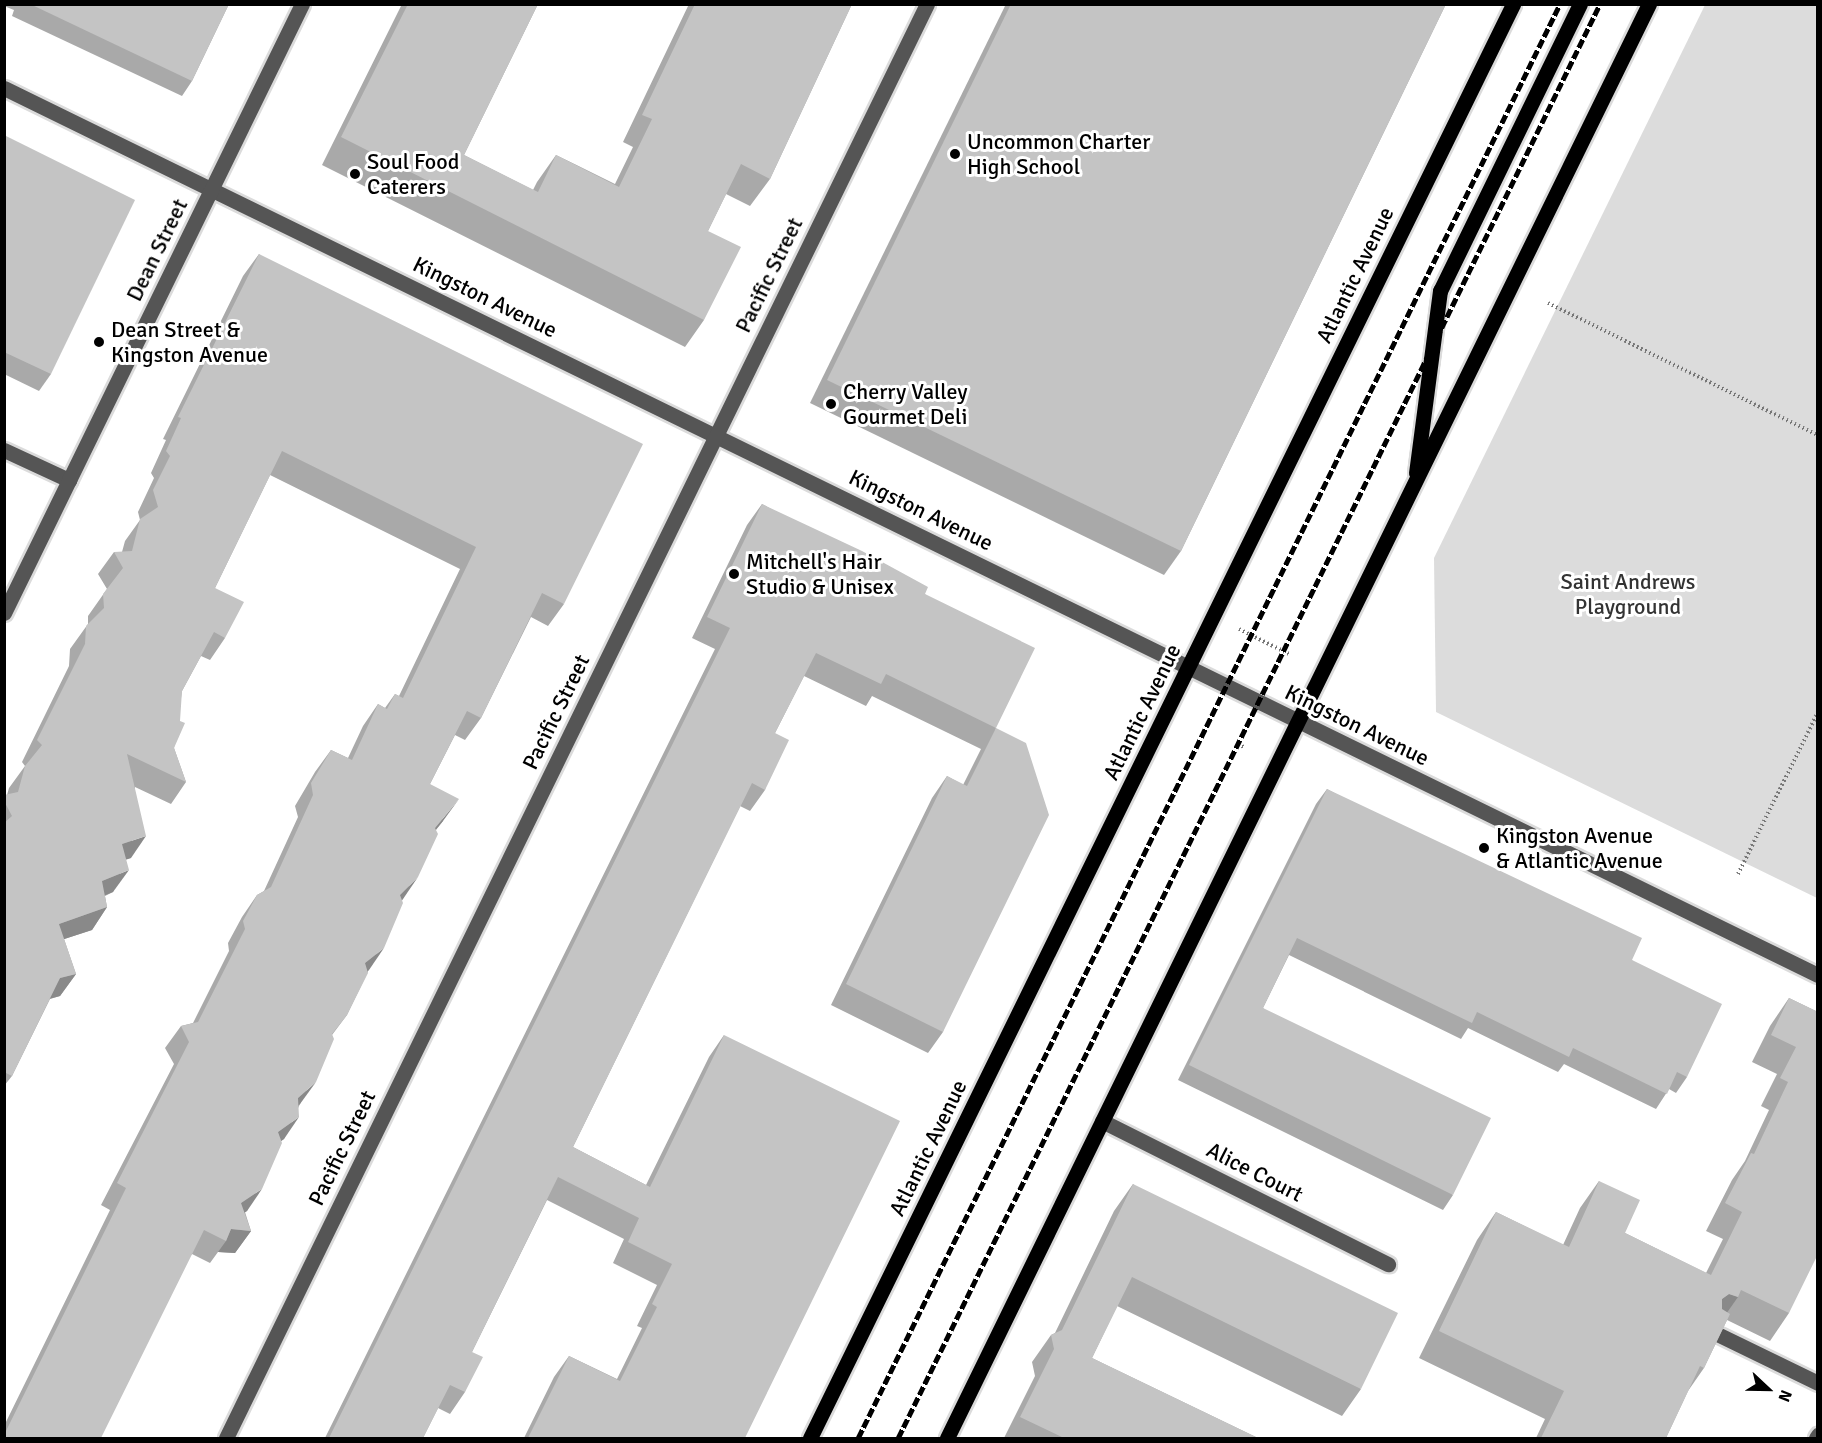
<!DOCTYPE html>
<html>
<head>
<meta charset="utf-8">
<style>
  body { margin:0 }
  #map { position:relative; width:1822px; height:1443px; overflow:hidden; background:#fff; font-family:Signika,sans-serif }
  div>[style] { position:absolute }
  .green>* { inset:0; background:#dcdcdc }
  .path>* { height:4px; margin-top:-2px; transform-origin:0; background:repeating-linear-gradient(90deg,#777 0 1.5px,transparent 0 4.5px) }
  .roads { filter:drop-shadow(2px 0 #dbdbdb) drop-shadow(-2px 0 #dbdbdb) drop-shadow(0 2px #dbdbdb) drop-shadow(0 -2px #dbdbdb) }
  .minor>* { height:15px; margin:-7.5px; padding:0 7.5px; transform-origin:7.5px; border-radius:7.5px; background:#555 }
  .major>* { height:15px; margin:-7.5px; padding:0 7.5px; transform-origin:7.5px; border-radius:7.5px; background:#000 }
  .rail>* { height:4.5px; margin-top:-2.25px; transform-origin:0; background:repeating-linear-gradient(90deg,#000 0 9px,transparent 0 12px) }
  .wall>* { inset:0; background:#a9a9a9 }
  .shaded-wall>* { inset:0; background:#898989 }
  .building>* { inset:0; background:#c4c4c4 }
  .dots>* { width:16px; height:16px; translate:-50% -50%; box-sizing:border-box; border:3px solid #fff; border-radius:50% }
  span { translate:-50% -50%; white-space:nowrap; text-align:center; line-height:1.15; -webkit-text-stroke:6px #fff; paint-order:stroke }
  .poi-label { font-size:22px; color:#000 }
  .left { translate:0 -50%; text-align:left }
  .street-label { font-size:22px; color:#000 }
  .park-label { font-size:22px; color:#333 }
  .frame { position:absolute; inset:0; border:6px solid #000; pointer-events:none }
  .north { position:absolute; left:1738px; top:1359px; width:60px; height:60px; -webkit-text-stroke:4px #fff; paint-order:stroke; rotate:112deg; font-size:16px; font-weight:700; line-height:24px; text-align:center; color:#000 }
  .north::after { content:''; display:block; margin:auto; width:21px; height:27px; background:#000; clip-path:polygon(50% 0,100% 100%,50% 72%,0 100%) }
</style>
</head>
<body>
<div id="map">
  <div class="green">
    <i style="clip-path:polygon(1705px 5px,1817px 5px,1817px 898px,1436px 712px,1434px 558px)"></i>
  </div>
  <div class="path">
    <i style="left:1548px;top:303px;width:301px;rotate:26.1deg"></i>
    <i style="left:1239px;top:629px;width:56px;rotate:26.6deg"></i>
    <i style="left:1238px;top:744px;width:7px;rotate:27deg"></i>
    <i style="left:1738px;top:874px;width:181px;rotate:-63.7deg"></i>
  </div>
  <div class="roads">
    <div class="minor">
      <i style="left:4px;top:88px;width:2019px;rotate:26.06deg"></i>
      <i style="left:4px;top:450px;width:72px;rotate:24.8deg"></i>
      <i style="left:4px;top:613px;width:678px;rotate:-63.93deg"></i>
      <i style="left:1102px;top:1121px;width:320px;rotate:26.6deg"></i>
      <i style="left:1711px;top:1331px;width:119px;rotate:25.9deg"></i>
      <i style="left:226px;top:1438px;width:1596px;rotate:-63.95deg"></i>
      <i style="left:1816px;top:1438px;width:4px;rotate:-56deg"></i>
    </div>
    <div class="major">
      <i style="left:1416px;top:473px;width:184px;rotate:-82.5deg"></i>
      <i style="left:1440px;top:291px;width:319px;rotate:-64deg"></i>
      <i style="left:810px;top:1438px;width:1597px;rotate:-63.88deg"></i>
      <i style="left:947px;top:1438px;width:1597px;rotate:-63.92deg"></i>
    </div>
  </div>
  <div class="rail">
    <i style="left:858px;top:1438px;width:1597px;rotate:-63.92deg"></i>
    <i style="left:898px;top:1438px;width:1597px;rotate:-63.92deg"></i>
  </div>
  <div class="wall">
    <i style="clip-path:polygon(4px 4px,229px 4px,192px 81px,182px 96px,12px 16px,14px 10px,4px 6px)"></i>
    <i style="clip-path:polygon(402px 4px,538px 4px,464px 155px,533px 190px,537px 182px,556px 155px,615px 184px,633px 147px,623px 142px,689px 4px,852px 4px,770px 179px,750px 206px,726px 194px,708px 231px,704px 320px,685px 347px,322px 165px)"></i>
    <i style="clip-path:polygon(1006px 4px,1446px 4px,1181px 551px,1164px 575px,810px 403px)"></i>
    <i style="clip-path:polygon(4px 135px,51px 374px,39px 391px,4px 374px)"></i>
    <i style="clip-path:polygon(259px 254px,564px 604px,548px 626px,531px 617px,481px 718px,465px 740px,455px 735px,430px 784px,443px 821px,436px 830px,347px 1015px,332px 1035px,300px 1104px,299px 1106px,284px 1139px,281px 1141px,247px 1211px,245px 1212px,251px 1231px,235px 1253px,218px 1252px,210px 1263px,192px 1254px,4px 1438px,4px 1426px,110px 1210px,101px 1205px,174px 1064px,165px 1048px,181px 1026px,193px 1023px,229px 951px,228px 943px,242px 917px,257px 895px,264px 891px,298px 817px,295px 806px,315px 772px,331px 750px,348px 758px,363px 726px,378px 704px,385px 708px,395px 694px,399px 696px,460px 569px,270px 475px,215px 588px,225px 638px,210px 660px,201px 656px,182px 691px,174px 748px,186px 782px,171px 804px,135px 787px,131px 858px,126px 859px,113px 892px,105px 896px,107px 907px,92px 930px,64px 939px,76px 974px,60px 996px,50px 999px,12px 1076px,4px 1086px,4px 795px,7px 795px,9px 788px,25px 766px,22px 762px,69px 666px,70px 649px,88px 624px,88px 616px,107px 589px,98px 574px,114px 552px,122px 552px,125px 541px,140px 520px,138px 512px,154px 478px,151px 473px,166px 440px,163px 439px,243px 276px)"></i>
    <i style="clip-path:polygon(762px 504px,925px 594px,996px 728px,943px 1032px,928px 1053px,831px 1005px,932px 798px,947px 776px,963px 785px,981px 749px,872px 696px,866px 706px,804px 676px,775px 733px,765px 790px,750px 811px,740px 806px,573px 1147px,646px 1185px,709px 1057px,724px 1035px,745px 1438px,524px 1438px,554px 1377px,569px 1356px,617px 1379px,642px 1328px,637px 1326px,657px 1285px,613px 1263px,624px 1239px,547px 1200px,472px 1352px,465px 1392px,450px 1414px,438px 1408px,423px 1438px,325px 1438px,715px 649px,692px 638px,747px 525px)"></i>
    <i style="clip-path:polygon(1327px 789px,1632px 960px,1687px 1077px,1676px 1093px,1669px 1089px,1656px 1109px,1564px 1064px,1558px 1072px,1468px 1028px,1461px 1039px,1289px 955px,1263px 1008px,1453px 1195px,1443px 1210px,1178px 1080px,1316px 804px)"></i>
    <i style="clip-path:polygon(1789px 998px,1818px 1012px,1789px 1313px,1770px 1341px,1727px 1320px,1704px 1368px,1688px 1391px,1666px 1438px,1536px 1438px,1545px 1419px,1419px 1358px,1477px 1240px,1496px 1212px,1563px 1245px,1580px 1208px,1599px 1181px,1625px 1233px,1706px 1273px,1723px 1239px,1706px 1231px,1732px 1180px,1745px 1161px,1769px 1110px,1761px 1106px,1777px 1074px,1752px 1062px,1770px 1026px)"></i>
    <i style="clip-path:polygon(1133px 1184px,1361px 1389px,1342px 1416px,1117px 1306px,1092px 1358px,1258px 1438px,1004px 1438px,1035px 1376px,1032px 1362px,1051px 1335px,1055px 1333px,1114px 1211px)"></i>
  </div>
  <div class="shaded-wall">
    <i style="clip-path:polygon(459px 799px,443px 821px,419px 850px,435px 828px)"></i>
    <i style="clip-path:polygon(146px 836px,131px 858px,107px 866px,122px 844px)"></i>
    <i style="clip-path:polygon(129px 870px,113px 892px,86px 903px,102px 881px)"></i>
    <i style="clip-path:polygon(418px 877px,403px 899px,384px 917px,400px 895px)"></i>
    <i style="clip-path:polygon(107px 907px,92px 930px,43px 946px,59px 924px)"></i>
    <i style="clip-path:polygon(384px 948px,369px 970px,349px 986px,365px 963px)"></i>
    <i style="clip-path:polygon(76px 974px,60px 996px,45px 1000px,60px 978px)"></i>
    <i style="clip-path:polygon(316px 1082px,300px 1104px,282px 1120px,298px 1098px)"></i>
    <i style="clip-path:polygon(299px 1117px,284px 1139px,262px 1154px,278px 1132px)"></i>
    <i style="clip-path:polygon(262px 1189px,247px 1211px,226px 1225px,241px 1203px)"></i>
    <i style="clip-path:polygon(231px 1229px,251px 1231px,235px 1253px,218px 1252px,226px 1241px)"></i>
    <i style="clip-path:polygon(1729px 1294px,1738px 1297px,1719px 1324px,1722px 1299px)"></i>
  </div>
  <div class="building">
    <i style="clip-path:polygon(30px 4px,229px 4px,192px 81px)"></i>
    <i style="clip-path:polygon(408px 4px,538px 4px,464px 155px,538px 192px,556px 155px,619px 187px,652px 119px,642px 115px,695px 4px,852px 4px,770px 179px,741px 164px,708px 231px,741px 247px,704px 320px,341px 137px)"></i>
    <i style="clip-path:polygon(1011px 4px,1446px 4px,1181px 551px,827px 380px)"></i>
    <i style="clip-path:polygon(4px 135px,135px 200px,51px 374px,4px 352px)"></i>
    <i style="clip-path:polygon(259px 254px,643px 444px,564px 604px,542px 593px,481px 718px,467px 711px,430px 784px,459px 799px,435px 828px,438px 834px,418px 877px,400px 895px,403px 903px,384px 948px,365px 963px,368px 973px,347px 1015px,332px 1034px,334px 1039px,316px 1082px,298px 1098px,299px 1117px,278px 1132px,282px 1143px,262px 1189px,241px 1203px,251px 1231px,231px 1229px,226px 1241px,204px 1230px,101px 1438px,4px 1438px,4px 1435px,126px 1188px,117px 1183px,189px 1042px,181px 1026px,198px 1022px,245px 929px,243px 921px,257px 895px,271px 887px,313px 795px,311px 783px,331px 750px,352px 760px,378px 704px,387px 709px,395px 694px,403px 698px,476px 547px,282px 451px,215px 588px,244px 602px,225px 638px,214px 632px,182px 691px,180px 721px,185px 723px,174px 748px,186px 782px,127px 754px,146px 836px,122px 844px,129px 870px,102px 881px,107px 907px,59px 924px,76px 974px,60px 978px,12px 1076px,4px 1072px,4px 823px,12px 816px,4px 801px,4px 795px,18px 792px,25px 766px,42px 745px,37px 740px,85px 644px,86px 626px,104px 608px,103px 594px,123px 568px,114px 552px,132px 551px,140px 519px,158px 507px,153px 490px,170px 456px,166px 451px,181px 418px,178px 417px)"></i>
    <i style="clip-path:polygon(762px 504px,862px 551px,928px 587px,925px 594px,1035px 648px,996px 728px,1026px 743px,1049px 815px,943px 1032px,846px 984px,947px 776px,967px 786px,996px 728px,886px 674px,881px 684px,816px 653px,775px 733px,789px 740px,765px 790px,752px 783px,573px 1147px,650px 1187px,724px 1035px,900px 1121px,745px 1438px,528px 1438px,569px 1356px,620px 1381px,657px 1307px,652px 1304px,672px 1264px,628px 1242px,639px 1218px,558px 1177px,472px 1352px,483px 1357px,465px 1392px,450px 1385px,423px 1438px,329px 1438px,730px 628px,707px 617px)"></i>
    <i style="clip-path:polygon(1327px 789px,1642px 938px,1632px 960px,1722px 1004px,1687px 1077px,1677px 1072px,1667px 1094px,1573px 1048px,1569px 1057px,1477px 1012px,1472px 1023px,1297px 938px,1263px 1008px,1491px 1118px,1453px 1195px,1189px 1065px)"></i>
    <i style="clip-path:polygon(1789px 998px,1818px 1012px,1818px 1254px,1789px 1313px,1741px 1290px,1738px 1297px,1729px 1294px,1722px 1299px,1722px 1309px,1730px 1314px,1704px 1368px,1700px 1366px,1666px 1438px,1541px 1438px,1564px 1391px,1439px 1331px,1496px 1212px,1569px 1247px,1599px 1181px,1640px 1200px,1625px 1233px,1711px 1275px,1742px 1212px,1725px 1203px,1751px 1153px,1754px 1154px,1788px 1082px,1780px 1078px,1796px 1047px,1771px 1035px)"></i>
    <i style="clip-path:polygon(1133px 1184px,1398px 1313px,1361px 1389px,1132px 1277px,1092px 1358px,1258px 1438px,1064px 1438px,1020px 1417px,1054px 1349px,1051px 1335px,1062px 1330px)"></i>
  </div>
  <div class="dots">
    <i style="left:955px;top:154px;background:#000"></i>
    <i style="left:355px;top:174px;background:#000"></i>
    <i style="left:99px;top:342px;background:#000"></i>
    <i style="left:831px;top:404px;background:#000"></i>
    <i style="left:734px;top:574px;background:#000"></i>
    <i style="left:1484px;top:848px;background:#000"></i>
  </div>
  <div class="poi-label">
    <span class="left" style="left:967px;top:154px">Uncommon Charter<br>High School</span>
    <span class="left" style="left:367px;top:174px">Soul Food<br>Caterers</span>
    <span class="left" style="left:111px;top:342px">Dean Street &amp;<br>Kingston Avenue</span>
    <span class="left" style="left:843px;top:404px">Cherry Valley<br>Gourmet Deli</span>
    <span class="left" style="left:746px;top:574px">Mitchell's Hair<br>Studio &amp; Unisex</span>
    <span class="left" style="left:1496px;top:848px">Kingston Avenue<br>&amp; Atlantic Avenue</span>
  </div>
  <div class="street-label">
    <span style="left:157px;top:250px;rotate:-64deg">Dean Street</span>
    <span style="left:769px;top:275px;rotate:-64deg">Pacific Street</span>
    <span style="left:1355px;top:275px;rotate:-64deg">Atlantic Avenue</span>
    <span style="left:485px;top:297px;rotate:26deg">Kingston Avenue</span>
    <span style="left:921px;top:510px;rotate:26deg">Kingston Avenue</span>
    <span style="left:556px;top:712px;rotate:-64deg">Pacific Street</span>
    <span style="left:1142px;top:712px;rotate:-64deg">Atlantic Avenue</span>
    <span style="left:1357px;top:725px;rotate:26deg">Kingston Avenue</span>
    <span style="left:342px;top:1148px;rotate:-64deg">Pacific Street</span>
    <span style="left:928px;top:1148px;rotate:-64deg">Atlantic Avenue</span>
    <span style="left:1255px;top:1172px;rotate:27deg">Alice Court</span>
  </div>
  <div class="park-label">
    <span style="left:1628px;top:594px">Saint Andrews<br>Playground</span>
  </div>
  <div class="frame"></div>
  <div class="north">N</div>
</div>
</body>
</html>
